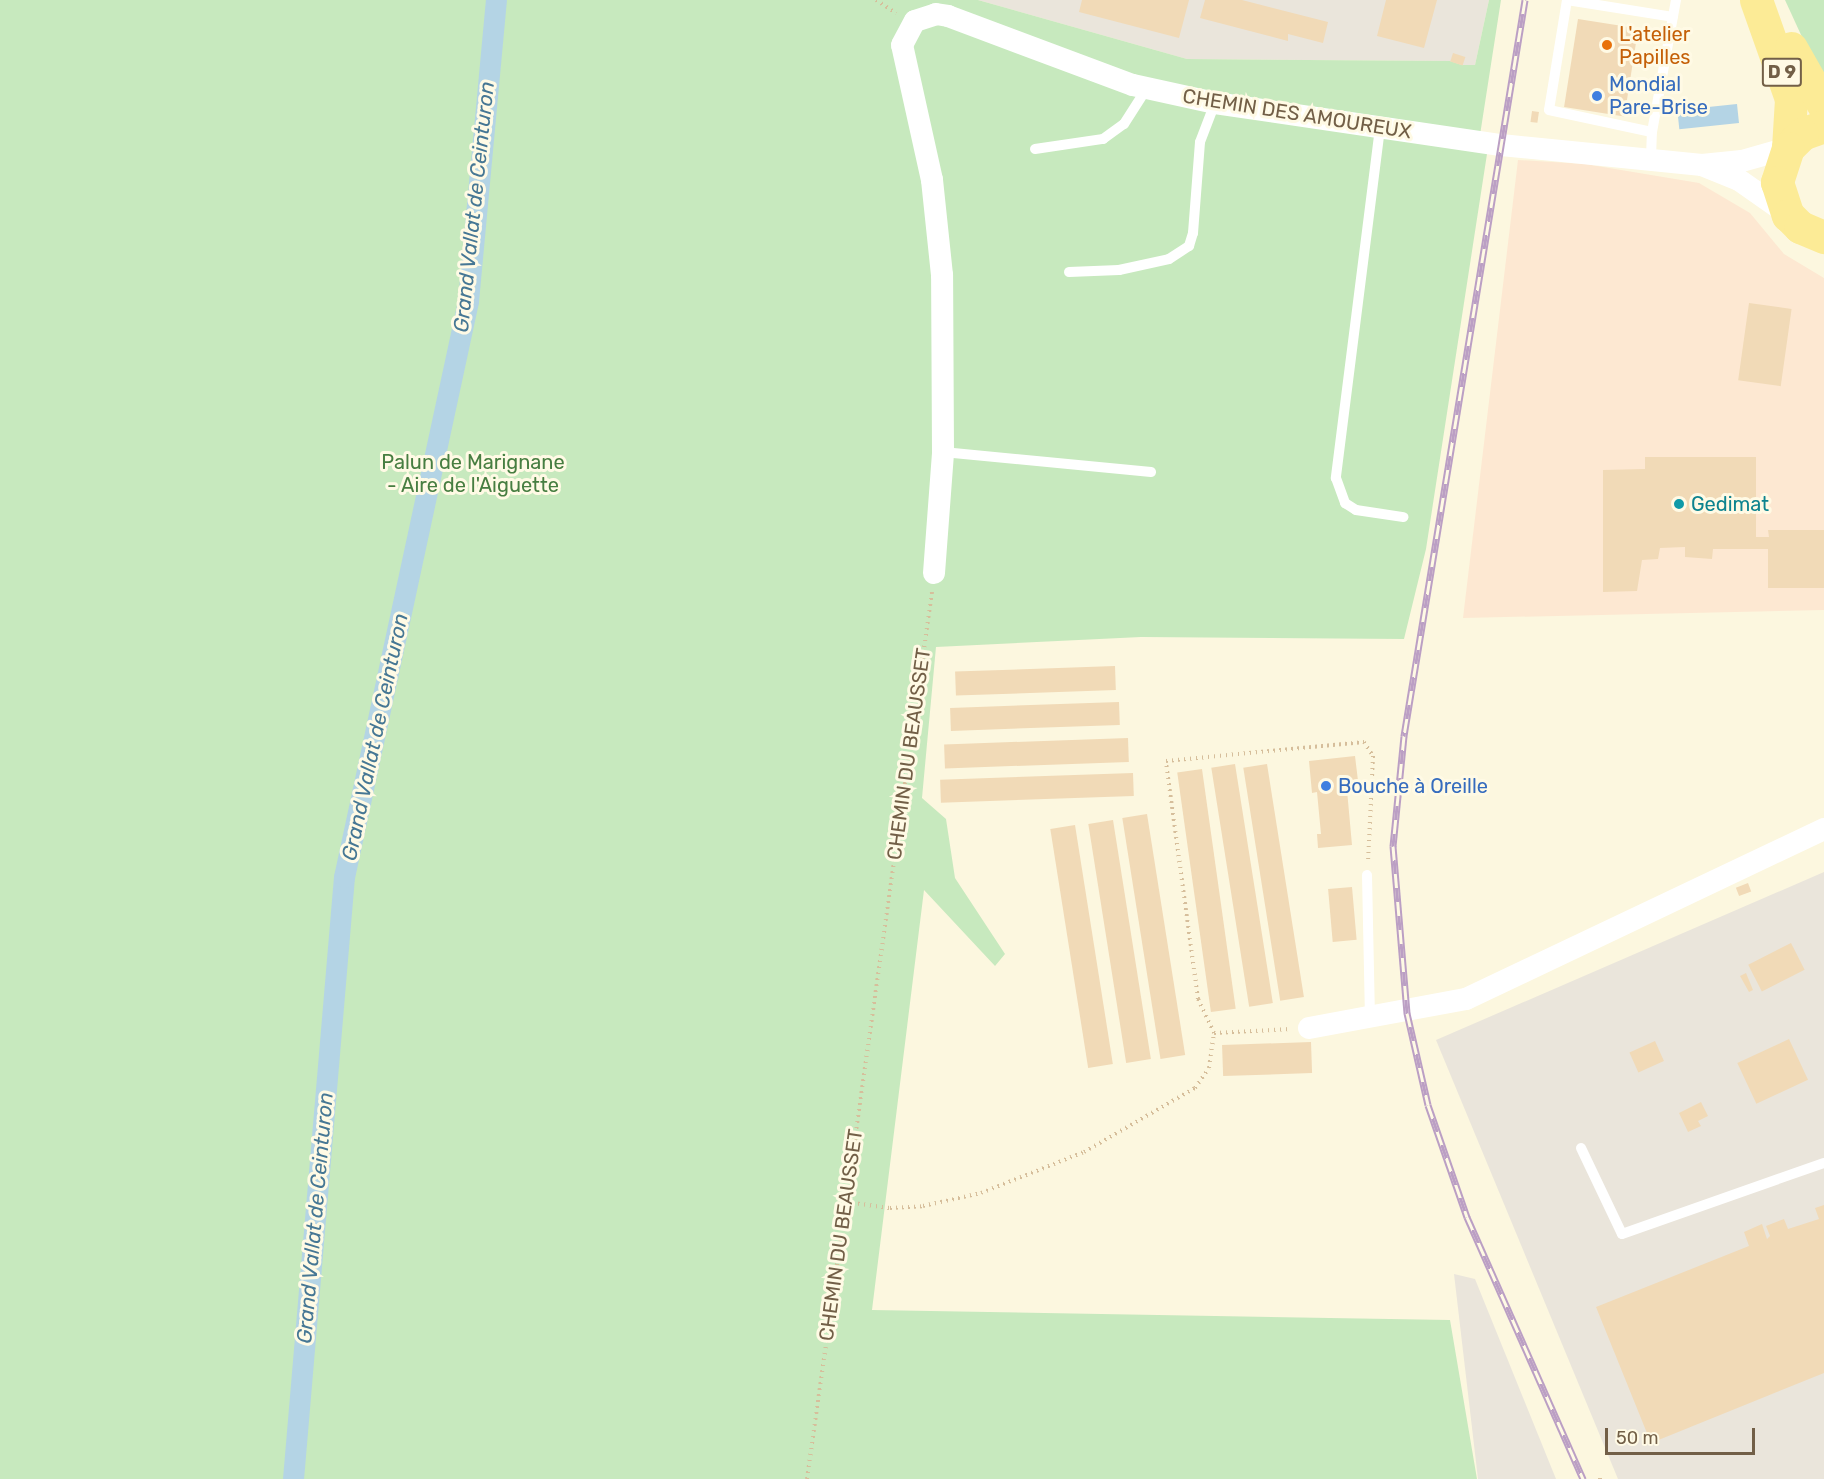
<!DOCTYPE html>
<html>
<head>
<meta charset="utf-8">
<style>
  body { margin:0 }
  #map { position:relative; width:1824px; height:1479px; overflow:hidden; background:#fcf7df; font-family:Rubik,sans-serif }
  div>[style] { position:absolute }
  .commercial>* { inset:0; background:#fde8d2 }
  .industrial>* { inset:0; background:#eae5db }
  .green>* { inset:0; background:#c7e9be }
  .water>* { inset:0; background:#b4d4e5; transform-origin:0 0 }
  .stream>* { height:6px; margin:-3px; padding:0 3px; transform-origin:3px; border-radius:3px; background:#b4d4e5 }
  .canal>* { height:21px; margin:-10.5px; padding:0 10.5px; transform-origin:10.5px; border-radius:10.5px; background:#b4d4e5 }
  .building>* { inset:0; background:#f1dab7; transform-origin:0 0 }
  .path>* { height:4px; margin-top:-2px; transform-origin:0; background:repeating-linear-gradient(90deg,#d6be9b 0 1.5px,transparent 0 6px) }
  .service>* { height:10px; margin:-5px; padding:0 5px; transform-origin:5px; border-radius:5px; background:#fff }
  .minor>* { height:22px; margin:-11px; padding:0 11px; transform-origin:11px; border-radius:11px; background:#fff }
  .primary>* { height:33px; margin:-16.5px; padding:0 16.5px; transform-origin:16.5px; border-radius:16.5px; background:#fceb96 }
  .rail>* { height:7px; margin-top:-3.5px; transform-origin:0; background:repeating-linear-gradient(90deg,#fffae5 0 14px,#bb9fc4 0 28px); box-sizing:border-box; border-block:2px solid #bb9fc4 }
  .dots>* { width:16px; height:16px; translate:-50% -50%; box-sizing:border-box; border:3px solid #fffae5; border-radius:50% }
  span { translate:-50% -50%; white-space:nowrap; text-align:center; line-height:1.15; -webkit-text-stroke:6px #fffae5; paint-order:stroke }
  .shield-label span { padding:2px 4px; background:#fffae5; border:2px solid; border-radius:4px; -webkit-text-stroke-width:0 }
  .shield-label { font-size:18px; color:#725f47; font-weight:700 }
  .food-label { font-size:20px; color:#c56008 }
  .left { translate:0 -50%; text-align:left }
  .shop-label { font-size:20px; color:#366cbe }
  .street-label { font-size:20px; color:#725f47 }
  .park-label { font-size:20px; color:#477e41 }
  .culture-label { font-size:20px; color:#0d838f }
  .water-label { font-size:21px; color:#467794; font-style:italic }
  .scale { position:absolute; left:1605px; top:1428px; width:150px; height:27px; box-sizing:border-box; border:3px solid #725f47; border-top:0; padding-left:8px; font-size:18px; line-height:21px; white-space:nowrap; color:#725f47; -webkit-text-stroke:4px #fffae5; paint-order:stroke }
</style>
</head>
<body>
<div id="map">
  <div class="commercial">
    <i style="clip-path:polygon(1518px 160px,1585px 164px,1699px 183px,1750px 213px,1784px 254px,1824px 278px,1824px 610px,1463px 618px)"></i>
  </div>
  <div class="industrial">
    <i style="clip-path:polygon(978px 0,1489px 0,1475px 65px,1462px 65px,1450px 61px,1187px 59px)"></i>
    <i style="clip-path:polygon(1824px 872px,1824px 1479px,1618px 1479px,1436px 1040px)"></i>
    <i style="clip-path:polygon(1454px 1274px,1475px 1279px,1556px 1479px,1478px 1479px)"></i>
  </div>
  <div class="green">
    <i style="clip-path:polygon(0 0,978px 0,1187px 59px,1450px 61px,1462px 65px,1475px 65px,1489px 0,1501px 0,1480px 135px,1487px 154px,1426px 549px,1404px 639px,1141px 637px,936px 647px,922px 798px,946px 819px,955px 878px,1005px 954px,995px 966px,924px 890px,872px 1310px,1450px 1320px,1477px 1479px,0 1479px)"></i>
    <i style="clip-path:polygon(1785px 0,1824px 0,1824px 81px,1802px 37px)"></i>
  </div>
  <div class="water">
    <i style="left:1737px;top:104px;width:19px;height:60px;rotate:84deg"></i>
  </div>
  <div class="stream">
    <i style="left:294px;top:1477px;width:5px;rotate:22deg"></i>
  </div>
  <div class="canal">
    <i style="left:293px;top:1479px;width:604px;rotate:-85.16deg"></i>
    <i style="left:344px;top:877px;width:589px;rotate:-77.85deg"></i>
    <i style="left:468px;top:301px;width:302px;rotate:-84.7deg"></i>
  </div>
  <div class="building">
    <i style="clip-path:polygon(1082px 0,1189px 0,1179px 38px,1079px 12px)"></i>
    <i style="clip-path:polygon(1205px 0,1242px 0,1328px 22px,1323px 43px,1288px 34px,1288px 41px,1200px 18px)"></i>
    <i style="clip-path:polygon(1386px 0,1437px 0,1424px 48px,1377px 36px)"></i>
    <i style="left:1578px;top:19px;width:61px;height:89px;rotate:9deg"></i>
    <i style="left:1453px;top:53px;width:13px;height:9px;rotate:18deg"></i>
    <i style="left:1532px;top:111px;width:7px;height:11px;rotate:8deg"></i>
    <i style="left:1749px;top:303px;width:43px;height:78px;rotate:8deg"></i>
    <i style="clip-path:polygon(1645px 457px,1756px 457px,1756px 537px,1769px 537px,1768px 530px,1824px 530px,1824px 588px,1768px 588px,1768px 549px,1713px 549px,1712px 559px,1685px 557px,1685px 547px,1660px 548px,1658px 559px,1642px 560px,1637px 591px,1603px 592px,1603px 470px,1645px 469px)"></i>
    <i style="left:1115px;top:666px;width:24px;height:160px;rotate:88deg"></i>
    <i style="left:1119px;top:702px;width:23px;height:169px;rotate:88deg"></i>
    <i style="left:1128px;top:738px;width:24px;height:184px;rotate:88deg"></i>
    <i style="clip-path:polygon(1355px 756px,1359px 789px,1347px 790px,1352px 845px,1318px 848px,1317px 834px,1321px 834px,1317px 792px,1312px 793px,1309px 761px)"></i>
    <i style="left:1235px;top:764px;width:242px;height:24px;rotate:81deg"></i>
    <i style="left:1267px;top:764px;width:236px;height:24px;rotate:81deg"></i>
    <i style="left:1202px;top:769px;width:242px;height:25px;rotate:82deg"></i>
    <i style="left:1133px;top:773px;width:23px;height:193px;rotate:88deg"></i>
    <i style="left:1147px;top:814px;width:244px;height:25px;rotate:81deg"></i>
    <i style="left:1113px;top:820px;width:242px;height:25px;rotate:81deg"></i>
    <i style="left:1075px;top:825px;width:242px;height:25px;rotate:81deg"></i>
    <i style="left:1748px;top:883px;width:9px;height:13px;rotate:69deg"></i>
    <i style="left:1352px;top:887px;width:53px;height:24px;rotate:85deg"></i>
    <i style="left:1791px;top:943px;width:30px;height:48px;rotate:63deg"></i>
    <i style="clip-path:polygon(1746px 973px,1753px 990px,1749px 992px,1740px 976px)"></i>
    <i style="left:1789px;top:1039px;width:45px;height:57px;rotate:65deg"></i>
    <i style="left:1655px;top:1041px;width:22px;height:28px;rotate:66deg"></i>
    <i style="left:1311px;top:1042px;width:31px;height:89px;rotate:88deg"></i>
    <i style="clip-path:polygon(1701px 1102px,1708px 1116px,1698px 1121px,1701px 1126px,1688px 1132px,1679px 1113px)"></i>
    <i style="clip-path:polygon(1824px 1205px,1824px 1373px,1651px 1443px,1596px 1307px,1749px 1246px,1744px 1232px,1762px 1224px,1767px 1239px,1770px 1236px,1766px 1226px,1784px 1219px,1788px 1229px,1819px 1219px,1815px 1208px)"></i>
  </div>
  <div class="path">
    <i style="left:876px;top:0;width:24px;rotate:33deg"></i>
    <i style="left:1214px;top:1033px;width:38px;rotate:-115deg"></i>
    <i style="left:1198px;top:999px;width:240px;rotate:-97.7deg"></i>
    <i style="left:1166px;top:761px;width:199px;rotate:-5.5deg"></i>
    <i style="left:1364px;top:742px;width:17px;rotate:57deg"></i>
    <i style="left:1373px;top:756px;width:105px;rotate:92.7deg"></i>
    <i style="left:846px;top:1202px;width:44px;rotate:7.8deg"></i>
    <i style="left:890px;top:1208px;width:33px;rotate:-3deg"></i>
    <i style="left:923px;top:1206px;width:59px;rotate:-12.6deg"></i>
    <i style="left:981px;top:1193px;width:111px;rotate:-21.7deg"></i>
    <i style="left:1084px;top:1152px;width:128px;rotate:-30deg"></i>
    <i style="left:1195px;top:1088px;width:24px;rotate:-55deg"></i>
    <i style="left:1209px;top:1068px;width:35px;rotate:-82deg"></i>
    <i style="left:1214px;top:1033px;width:76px;rotate:-3deg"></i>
    <i style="left:1600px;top:1478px;width:1px;rotate:90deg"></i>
    <i style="left:807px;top:1479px;width:896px;rotate:-81.98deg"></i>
  </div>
  <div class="service">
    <i style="left:1567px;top:0;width:111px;rotate:99.3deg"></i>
    <i style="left:1549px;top:110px;width:105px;rotate:12.1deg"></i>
    <i style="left:1567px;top:0;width:107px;rotate:9.1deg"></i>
    <i style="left:1380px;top:128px;width:353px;rotate:97.2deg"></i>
    <i style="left:1336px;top:478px;width:27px;rotate:70deg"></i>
    <i style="left:1345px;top:503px;width:13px;rotate:32deg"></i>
    <i style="left:1356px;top:510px;width:48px;rotate:8.5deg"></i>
    <i style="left:1035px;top:149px;width:69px;rotate:-8.4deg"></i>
    <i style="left:1103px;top:139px;width:26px;rotate:-36deg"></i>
    <i style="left:1124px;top:124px;width:43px;rotate:-57.4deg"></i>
    <i style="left:1651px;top:158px;width:26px;rotate:-88deg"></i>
    <i style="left:1652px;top:132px;width:134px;rotate:-79.7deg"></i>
    <i style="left:1069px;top:272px;width:50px;rotate:-2.3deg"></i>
    <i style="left:1119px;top:270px;width:51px;rotate:-12.4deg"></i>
    <i style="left:1169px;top:259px;width:24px;rotate:-33deg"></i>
    <i style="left:1189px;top:246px;width:14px;rotate:-73deg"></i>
    <i style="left:1193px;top:233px;width:91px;rotate:-85.6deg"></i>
    <i style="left:1200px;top:142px;width:42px;rotate:-69deg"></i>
    <i style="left:943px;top:452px;width:209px;rotate:5.5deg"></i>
    <i style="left:1367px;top:875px;width:143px;rotate:88.8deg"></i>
    <i style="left:1581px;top:1148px;width:95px;rotate:64.5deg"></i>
    <i style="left:1622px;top:1234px;width:214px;rotate:-19.4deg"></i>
  </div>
  <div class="minor">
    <i style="left:1786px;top:213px;width:57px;rotate:-144.9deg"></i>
    <i style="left:1739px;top:180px;width:40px;rotate:-158deg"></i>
    <i style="left:1702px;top:165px;width:40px;rotate:-5.7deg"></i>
    <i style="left:1742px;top:161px;width:48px;rotate:-15.8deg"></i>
    <i style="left:934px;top:573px;width:121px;rotate:-85.7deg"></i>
    <i style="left:943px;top:452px;width:177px;rotate:-90.3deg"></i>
    <i style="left:942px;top:275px;width:96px;rotate:-96deg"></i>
    <i style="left:932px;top:180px;width:138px;rotate:-102.5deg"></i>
    <i style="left:902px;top:45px;width:27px;rotate:-62deg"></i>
    <i style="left:915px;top:21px;width:22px;rotate:-18deg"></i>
    <i style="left:936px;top:14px;width:12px;rotate:9deg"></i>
    <i style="left:948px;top:16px;width:197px;rotate:20.5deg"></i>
    <i style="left:1133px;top:85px;width:84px;rotate:12.4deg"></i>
    <i style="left:1215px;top:103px;width:289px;rotate:8.4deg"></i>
    <i style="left:1501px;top:145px;width:202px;rotate:5.7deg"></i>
    <i style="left:1309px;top:1028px;width:160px;rotate:-10.5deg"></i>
    <i style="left:1466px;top:999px;width:396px;rotate:-25.4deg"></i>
  </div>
  <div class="primary">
    <i style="left:1756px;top:0;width:105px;rotate:70.5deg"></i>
    <i style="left:1791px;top:99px;width:49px;rotate:93.5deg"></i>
    <i style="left:1791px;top:48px;width:67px;rotate:60.4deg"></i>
    <i style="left:1824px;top:126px;width:23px;rotate:160deg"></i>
    <i style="left:1802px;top:134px;width:20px;rotate:135deg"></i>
    <i style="left:1788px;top:148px;width:36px;rotate:108deg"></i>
    <i style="left:1777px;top:182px;width:35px;rotate:72deg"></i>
    <i style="left:1788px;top:215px;width:17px;rotate:45deg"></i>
    <i style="left:1800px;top:227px;width:26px;rotate:23deg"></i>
  </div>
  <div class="rail">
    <i style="left:1525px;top:0;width:746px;rotate:99.34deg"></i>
    <i style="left:1404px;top:736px;width:111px;rotate:95.7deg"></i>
    <i style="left:1393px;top:846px;width:168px;rotate:85.2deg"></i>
    <i style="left:1407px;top:1013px;width:94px;rotate:77.1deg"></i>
    <i style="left:1428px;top:1105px;width:119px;rotate:70.8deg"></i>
    <i style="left:1467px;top:1217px;width:287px;rotate:66.1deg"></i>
  </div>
  <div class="dots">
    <i style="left:1607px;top:45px;background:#e8710a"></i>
    <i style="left:1597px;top:96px;background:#3f7fe0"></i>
    <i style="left:1679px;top:504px;background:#0f9aa8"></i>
    <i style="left:1326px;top:786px;background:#3f7fe0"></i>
  </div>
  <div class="shield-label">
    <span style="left:1782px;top:72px">D 9</span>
  </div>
  <div class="food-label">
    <span class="left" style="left:1619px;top:46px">L'atelier<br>Papilles</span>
  </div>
  <div class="shop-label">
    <span class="left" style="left:1609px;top:96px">Mondial<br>Pare-Brise</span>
    <span class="left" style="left:1338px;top:786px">Bouche à Oreille</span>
  </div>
  <div class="street-label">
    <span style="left:1297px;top:114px;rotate:9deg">CHEMIN DES AMOUREUX</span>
    <span style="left:909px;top:754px;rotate:-82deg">CHEMIN DU BEAUSSET</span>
    <span style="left:841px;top:1235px;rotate:-82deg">CHEMIN DU BEAUSSET</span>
  </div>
  <div class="park-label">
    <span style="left:473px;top:474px">Palun de Marignane<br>- Aire de l'Aiguette</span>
  </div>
  <div class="culture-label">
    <span class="left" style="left:1691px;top:504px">Gedimat</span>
  </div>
  <div class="water-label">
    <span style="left:474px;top:207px;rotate:-84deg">Grand Vallat de Ceinturon</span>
    <span style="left:375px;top:737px;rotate:-78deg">Grand Vallat de Ceinturon</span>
    <span style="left:315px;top:1218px;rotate:-85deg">Grand Vallat de Ceinturon</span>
  </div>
  <div class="scale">50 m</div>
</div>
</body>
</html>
